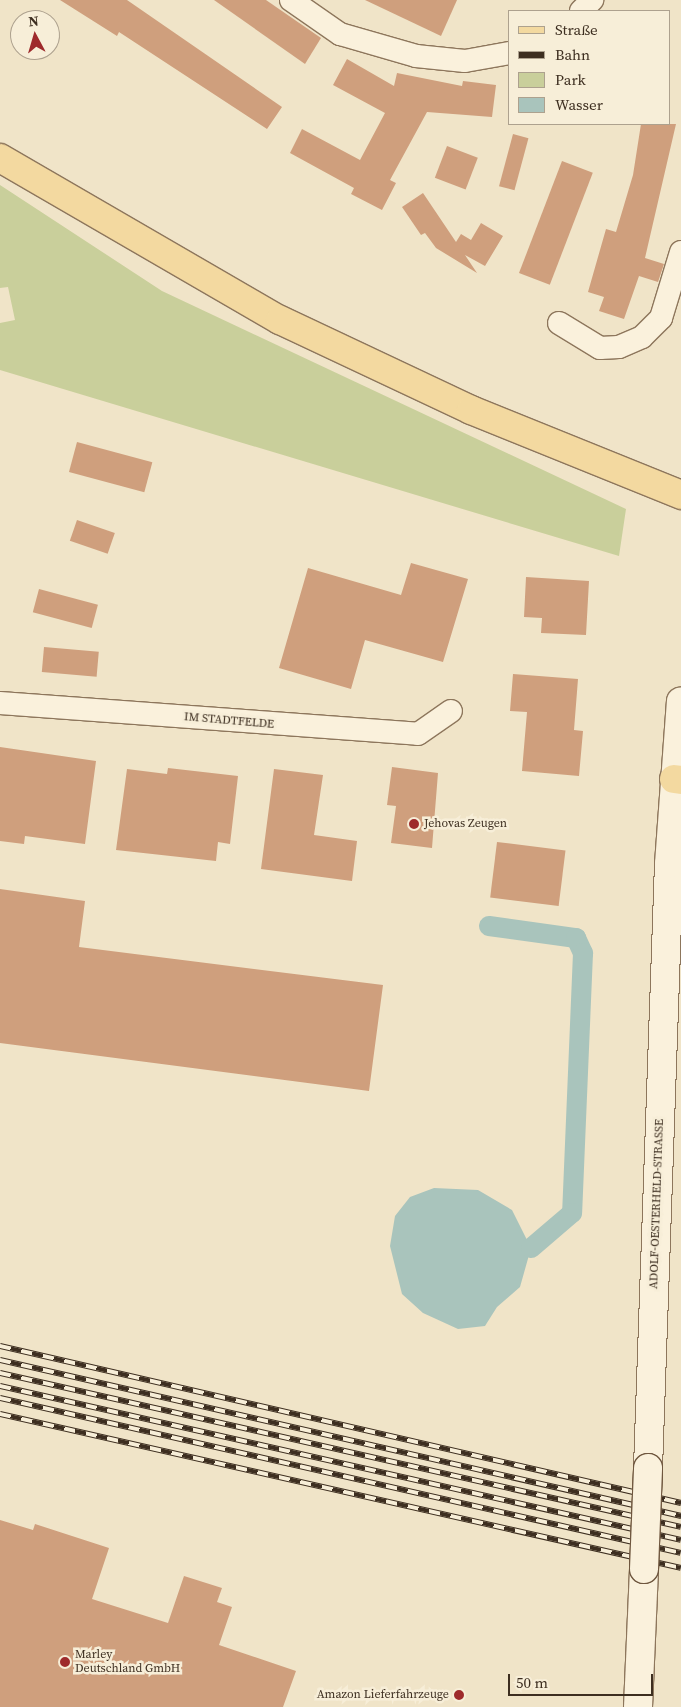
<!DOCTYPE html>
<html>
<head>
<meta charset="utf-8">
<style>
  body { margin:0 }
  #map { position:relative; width:681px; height:1707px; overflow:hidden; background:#f0e4c8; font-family:"Source Serif 4",serif }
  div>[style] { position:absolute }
  .green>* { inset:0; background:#c9cf9b }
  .water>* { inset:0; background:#a9c4bc }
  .canal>* { height:20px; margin:-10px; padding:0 10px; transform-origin:10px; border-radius:10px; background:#a9c4bc }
  .building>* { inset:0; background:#cf9f7d; transform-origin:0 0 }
  .roads { filter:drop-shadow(1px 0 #8d765c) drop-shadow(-1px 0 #8d765c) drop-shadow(0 1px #8d765c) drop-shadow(0 -1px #8d765c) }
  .street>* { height:22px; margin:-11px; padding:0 11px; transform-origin:11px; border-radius:11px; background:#faf1dc }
  .secondary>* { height:28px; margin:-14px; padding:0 14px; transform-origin:14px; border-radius:14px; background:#faf1dc }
  .primary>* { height:28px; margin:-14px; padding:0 14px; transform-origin:14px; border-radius:14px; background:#f3d9a0 }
  .rail>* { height:5.5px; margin-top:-2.75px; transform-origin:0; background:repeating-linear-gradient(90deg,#f7eed8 0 11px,#3d2e20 0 22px); box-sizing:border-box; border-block:1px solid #3d2e20 }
  .bridges { filter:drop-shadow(1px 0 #6f573f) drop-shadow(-1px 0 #6f573f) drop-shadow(0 1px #6f573f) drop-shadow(0 -1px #6f573f) }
  .secondary-bridge>* { height:28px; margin:-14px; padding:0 14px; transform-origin:14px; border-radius:14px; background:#faf1dc }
  .dots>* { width:14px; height:14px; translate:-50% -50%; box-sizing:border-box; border:2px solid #f7eed8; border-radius:50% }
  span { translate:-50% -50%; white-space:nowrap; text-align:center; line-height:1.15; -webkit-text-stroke:5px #f7eed8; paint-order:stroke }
  .street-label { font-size:12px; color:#3d2e20 }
  .poi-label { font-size:12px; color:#3d2e20 }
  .left { translate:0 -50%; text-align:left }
  .right { translate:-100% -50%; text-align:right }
  .legend { position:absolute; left:508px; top:10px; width:162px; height:115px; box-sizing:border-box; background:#f7eed8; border:1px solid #ada18e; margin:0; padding:6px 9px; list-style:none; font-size:15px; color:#3d2e20 }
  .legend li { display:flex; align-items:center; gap:10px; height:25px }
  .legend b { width:25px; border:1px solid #ada18e }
  .north { position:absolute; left:10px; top:10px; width:50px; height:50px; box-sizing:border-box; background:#f7eed8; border:1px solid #ada18e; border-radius:50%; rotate:354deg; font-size:14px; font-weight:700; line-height:20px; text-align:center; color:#3d2e20 }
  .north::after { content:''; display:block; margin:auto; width:18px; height:22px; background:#9e2a2b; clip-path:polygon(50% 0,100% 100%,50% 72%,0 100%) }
  .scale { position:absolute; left:508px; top:1674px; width:145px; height:22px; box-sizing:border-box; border:2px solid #3d2e20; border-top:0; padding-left:6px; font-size:15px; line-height:18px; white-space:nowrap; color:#3d2e20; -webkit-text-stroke:4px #f7eed8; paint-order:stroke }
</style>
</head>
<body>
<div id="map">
  <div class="green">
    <i style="clip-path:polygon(0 185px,162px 291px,626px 509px,619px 556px,0 370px,0 323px,15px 320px,8px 287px,0 288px)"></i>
  </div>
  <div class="water">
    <i style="clip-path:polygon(434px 1188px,478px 1190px,512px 1210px,531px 1248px,520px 1287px,497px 1307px,485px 1326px,458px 1329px,423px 1313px,402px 1294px,390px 1246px,395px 1216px,410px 1197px)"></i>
  </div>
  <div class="canal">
    <i style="left:489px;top:926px;width:88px;rotate:7.9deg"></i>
    <i style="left:576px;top:938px;width:17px;rotate:65deg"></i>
    <i style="left:583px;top:953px;width:260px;rotate:92.4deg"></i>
    <i style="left:572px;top:1213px;width:54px;rotate:139.5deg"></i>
  </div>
  <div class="building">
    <i style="clip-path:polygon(60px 0,127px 0,282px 107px,267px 129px,119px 32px,117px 36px)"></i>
    <i style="clip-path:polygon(214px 0,266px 0,321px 38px,305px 64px)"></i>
    <i style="clip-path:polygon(365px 0,457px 0,441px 36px)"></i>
    <i style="clip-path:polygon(347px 59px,394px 86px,397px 73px,462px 86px,463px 81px,496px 85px,492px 117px,427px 112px,390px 180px,396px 183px,382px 210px,351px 194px,354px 188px,290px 153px,302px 129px,360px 160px,385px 113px,333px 85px)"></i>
    <i style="clip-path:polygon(641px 124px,676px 124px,645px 258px,664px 264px,658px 282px,639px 276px,624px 319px,599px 311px,604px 297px,588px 292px,606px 229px,616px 232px,633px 175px)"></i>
    <i style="left:513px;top:134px;width:16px;height:54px;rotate:15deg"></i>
    <i style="left:447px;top:146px;width:33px;height:34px;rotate:21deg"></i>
    <i style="left:562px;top:161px;width:33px;height:120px;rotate:21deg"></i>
    <i style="clip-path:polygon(423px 193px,456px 242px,461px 234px,471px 240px,481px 223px,503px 236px,485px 266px,465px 255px,477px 273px,436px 248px,425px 233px,421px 235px,402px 207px)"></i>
    <i style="left:77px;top:442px;width:78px;height:31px;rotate:15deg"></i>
    <i style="left:77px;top:520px;width:40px;height:22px;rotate:19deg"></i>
    <i style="clip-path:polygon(411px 563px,468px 579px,443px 662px,365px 640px,351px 689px,279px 668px,308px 568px,401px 595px)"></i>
    <i style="clip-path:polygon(526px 577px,589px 581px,586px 635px,541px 633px,542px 618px,524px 617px)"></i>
    <i style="left:39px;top:589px;width:61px;height:24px;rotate:15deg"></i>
    <i style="left:44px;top:647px;width:55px;height:25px;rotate:5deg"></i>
    <i style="clip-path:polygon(513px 674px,578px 679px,574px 730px,583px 731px,579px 776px,522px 771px,527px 712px,510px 711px)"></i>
    <i style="clip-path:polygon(0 747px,96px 761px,85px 844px,25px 836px,24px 844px,0 841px)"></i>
    <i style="clip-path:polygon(392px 767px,438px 773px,432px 848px,391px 843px,396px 806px,387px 805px)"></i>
    <i style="clip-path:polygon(168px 768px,238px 776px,230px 844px,218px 842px,216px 861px,116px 850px,127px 769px,167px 774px)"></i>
    <i style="clip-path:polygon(274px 769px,323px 775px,314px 835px,357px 841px,352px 881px,261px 869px)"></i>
    <i style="left:497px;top:842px;width:69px;height:56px;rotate:7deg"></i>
    <i style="clip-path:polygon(0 889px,85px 901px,79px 947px,383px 985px,369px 1091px,0 1043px)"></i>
    <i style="clip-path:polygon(0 1520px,33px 1530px,35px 1524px,109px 1548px,92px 1599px,168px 1623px,184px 1576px,222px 1588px,217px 1602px,232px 1607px,219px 1645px,296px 1671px,283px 1707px,0 1707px)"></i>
  </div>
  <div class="roads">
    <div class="street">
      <i style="left:291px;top:0;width:60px;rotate:34.8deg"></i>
      <i style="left:340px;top:34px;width:79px;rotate:16.1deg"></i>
      <i style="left:416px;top:56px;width:49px;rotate:5.8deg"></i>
      <i style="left:465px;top:61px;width:46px;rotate:-10.1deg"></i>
      <i style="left:581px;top:11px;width:16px;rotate:-45deg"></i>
      <i style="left:559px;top:323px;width:48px;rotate:31.4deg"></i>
      <i style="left:600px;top:348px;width:19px;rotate:-3deg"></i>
      <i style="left:619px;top:347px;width:25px;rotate:-23deg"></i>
      <i style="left:642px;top:337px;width:27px;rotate:-45deg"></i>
      <i style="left:661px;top:318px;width:69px;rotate:-73.1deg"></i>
      <i style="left:0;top:703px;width:419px;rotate:4.2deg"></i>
      <i style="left:418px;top:734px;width:40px;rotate:-34.9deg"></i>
    </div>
    <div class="secondary">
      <i style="left:648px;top:1468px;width:604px;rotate:-88.01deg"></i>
      <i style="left:669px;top:864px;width:163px;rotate:-85.8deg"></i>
      <i style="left:638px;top:1707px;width:138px;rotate:-87.5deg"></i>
    </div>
    <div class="primary">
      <i style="left:0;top:158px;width:323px;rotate:30.1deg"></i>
      <i style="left:280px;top:320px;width:211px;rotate:25.2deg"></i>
      <i style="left:471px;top:410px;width:227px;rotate:22deg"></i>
      <i style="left:674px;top:779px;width:7px;rotate:8deg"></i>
    </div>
  </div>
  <div class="rail">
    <i style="left:0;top:1346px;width:699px;rotate:12.98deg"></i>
    <i style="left:0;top:1360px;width:699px;rotate:12.9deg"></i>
    <i style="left:0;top:1373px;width:698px;rotate:12.74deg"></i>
    <i style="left:0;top:1386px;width:698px;rotate:12.74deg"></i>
    <i style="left:0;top:1398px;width:698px;rotate:12.82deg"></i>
    <i style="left:0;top:1414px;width:698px;rotate:12.74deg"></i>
  </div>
  <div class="bridges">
    <div class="secondary-bridge">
      <i style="left:644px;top:1569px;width:101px;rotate:-87.7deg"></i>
    </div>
  </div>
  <div class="dots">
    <i style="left:414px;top:824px;background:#9e2a2b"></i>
    <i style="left:65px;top:1662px;background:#9e2a2b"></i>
    <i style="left:459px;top:1695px;background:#9e2a2b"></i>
  </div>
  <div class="street-label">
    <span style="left:229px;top:721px;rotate:5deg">IM STADTFELDE</span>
    <span style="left:657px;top:1204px;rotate:-88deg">ADOLF-OESTERHELD-STRASSE</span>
  </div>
  <div class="poi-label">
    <span class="left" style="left:424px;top:824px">Jehovas Zeugen</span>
    <span class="left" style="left:75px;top:1662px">Marley<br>Deutschland GmbH</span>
    <span class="right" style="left:449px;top:1695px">Amazon Lieferfahrzeuge</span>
  </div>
  <ul class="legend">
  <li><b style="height:6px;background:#f3d9a0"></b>Straße</li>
  <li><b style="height:6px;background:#3d2e20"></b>Bahn</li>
  <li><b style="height:14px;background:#c9cf9b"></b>Park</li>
  <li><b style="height:14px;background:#a9c4bc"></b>Wasser</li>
  </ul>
  <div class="north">N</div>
  <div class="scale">50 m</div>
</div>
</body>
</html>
